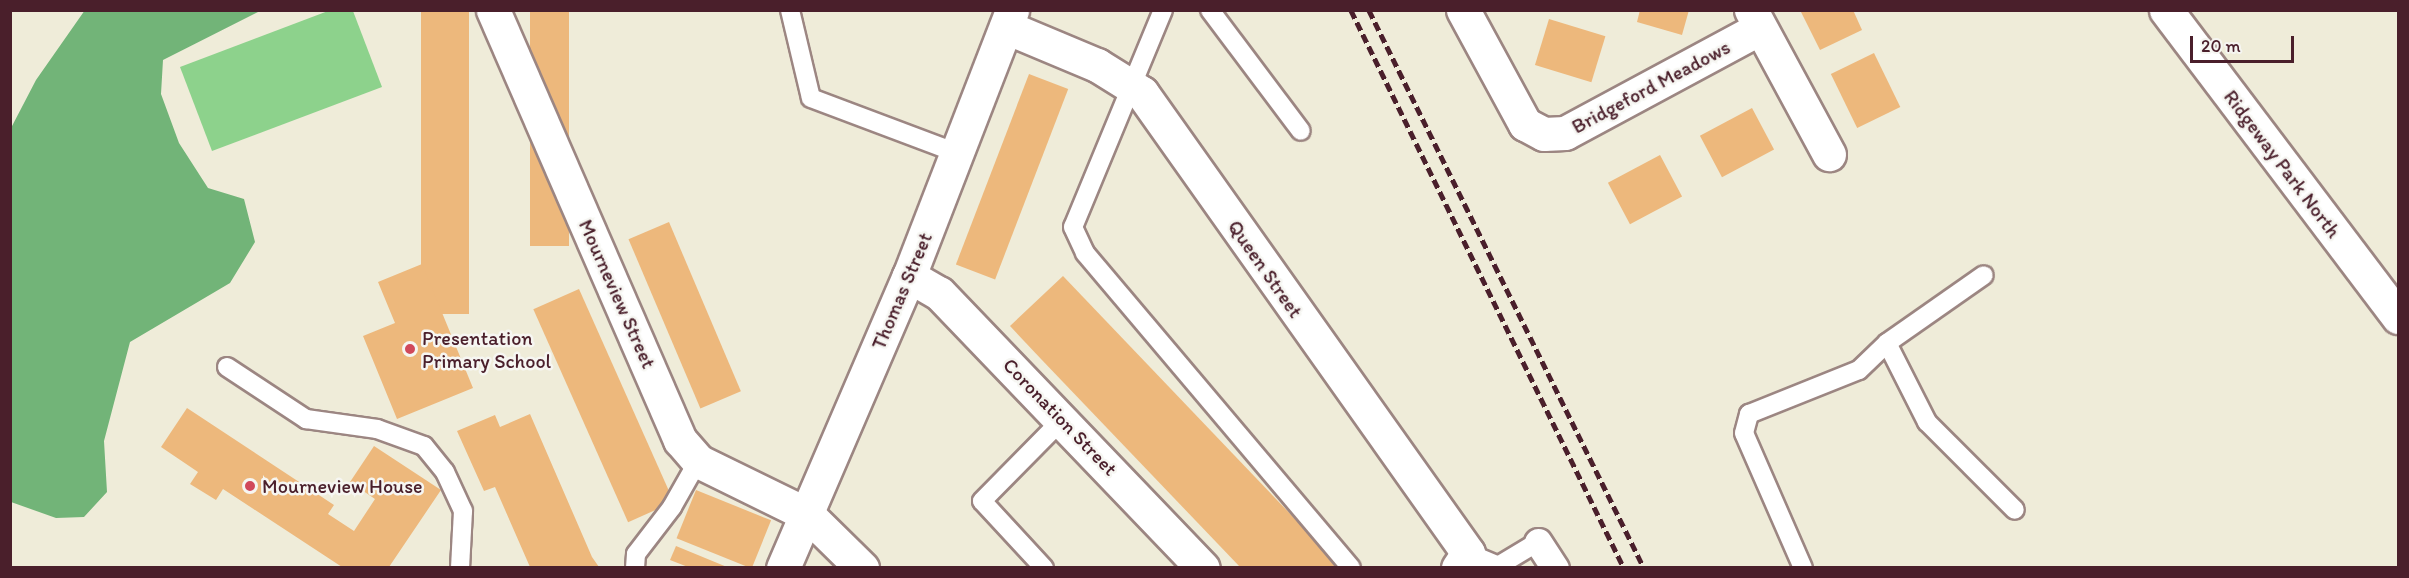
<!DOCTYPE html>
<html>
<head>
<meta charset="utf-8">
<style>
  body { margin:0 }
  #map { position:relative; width:2409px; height:578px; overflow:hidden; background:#efecd9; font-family:Itim,sans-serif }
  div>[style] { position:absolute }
  .green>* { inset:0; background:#8dd28c }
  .forest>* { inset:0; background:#72b478 }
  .building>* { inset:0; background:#edb87c; transform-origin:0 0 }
  .roads { filter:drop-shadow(2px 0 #9c8682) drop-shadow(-2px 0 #9c8682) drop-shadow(0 2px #9c8682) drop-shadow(0 -2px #9c8682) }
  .service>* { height:18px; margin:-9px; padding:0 9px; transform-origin:9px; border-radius:9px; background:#fff }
  .pedestrian>* { height:27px; margin:-13.5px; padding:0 13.5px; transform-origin:13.5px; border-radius:13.5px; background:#fff }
  .minor>* { height:33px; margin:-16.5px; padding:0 16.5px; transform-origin:16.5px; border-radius:16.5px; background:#fff }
  .secondary>* { height:33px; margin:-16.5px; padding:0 16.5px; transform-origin:16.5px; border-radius:16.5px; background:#fff }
  .rail>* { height:4.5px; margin-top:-2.25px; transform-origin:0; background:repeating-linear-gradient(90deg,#4a1f2b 0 9px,transparent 0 13.5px) }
  .dots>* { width:16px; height:16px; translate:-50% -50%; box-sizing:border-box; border:3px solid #f6f6f2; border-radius:50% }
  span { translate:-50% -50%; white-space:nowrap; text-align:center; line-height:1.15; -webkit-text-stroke:5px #f6f6f2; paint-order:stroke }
  .street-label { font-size:20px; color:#4a1f2b }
  .poi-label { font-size:20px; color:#4a1f2b }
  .left { translate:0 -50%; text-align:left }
  .frame { position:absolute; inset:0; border:12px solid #4a1f2b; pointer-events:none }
  .scale { position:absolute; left:2190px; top:36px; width:104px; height:27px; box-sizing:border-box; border:3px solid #4a1f2b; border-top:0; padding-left:8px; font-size:18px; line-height:21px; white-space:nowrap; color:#4a1f2b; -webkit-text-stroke:4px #f6f6f2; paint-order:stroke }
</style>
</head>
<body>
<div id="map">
  <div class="green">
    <i style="clip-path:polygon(328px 11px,353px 11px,382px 87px,212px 151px,180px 67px)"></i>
  </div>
  <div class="forest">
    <i style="clip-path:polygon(85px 10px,260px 11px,163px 60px,161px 94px,179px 143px,208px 188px,244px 199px,255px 242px,230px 283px,130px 342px,104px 441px,107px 492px,84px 517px,56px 518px,11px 502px,11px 128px,36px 80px)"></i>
  </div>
  <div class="building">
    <i style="left:421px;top:10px;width:48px;height:304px"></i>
    <i style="left:530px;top:10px;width:39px;height:236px"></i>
    <i style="clip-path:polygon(1640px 10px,1689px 10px,1682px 35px,1637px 22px)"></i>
    <i style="clip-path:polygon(1800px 10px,1853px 10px,1862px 30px,1820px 50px)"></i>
    <i style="left:1549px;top:19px;width:59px;height:48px;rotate:17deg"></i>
    <i style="left:1874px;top:53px;width:60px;height:48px;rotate:64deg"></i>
    <i style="left:1029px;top:74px;width:42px;height:204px;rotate:21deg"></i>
    <i style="left:1752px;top:108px;width:47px;height:59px;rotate:62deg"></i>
    <i style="left:1660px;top:155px;width:47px;height:59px;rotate:62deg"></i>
    <i style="left:669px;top:222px;width:184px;height:44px;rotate:67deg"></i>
    <i style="clip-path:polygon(422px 264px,473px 388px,397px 419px,363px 336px,395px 323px,378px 282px)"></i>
    <i style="clip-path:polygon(1063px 276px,1341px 567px,1240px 567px,1041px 359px,1010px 326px)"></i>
    <i style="left:579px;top:289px;width:233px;height:50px;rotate:66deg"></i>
    <i style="clip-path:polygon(187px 408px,334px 505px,328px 514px,354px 531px,375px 499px,350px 482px,374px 446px,441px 490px,389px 567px,342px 567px,223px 489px,216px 500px,190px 484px,198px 472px,161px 447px)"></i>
    <i style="clip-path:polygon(530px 414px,592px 557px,599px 567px,530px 567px,495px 487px,484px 491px,457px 431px,495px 415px,500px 427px)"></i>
    <i style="left:696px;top:490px;width:81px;height:52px;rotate:22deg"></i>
    <i style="clip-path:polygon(676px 546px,727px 567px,688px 567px,670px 560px)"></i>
  </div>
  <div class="roads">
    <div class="service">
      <i style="left:790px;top:10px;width:90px;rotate:76.6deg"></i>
      <i style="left:811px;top:98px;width:156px;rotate:20.6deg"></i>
      <i style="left:1163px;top:10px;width:235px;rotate:112.5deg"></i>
      <i style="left:1073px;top:227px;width:29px;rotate:65deg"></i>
      <i style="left:1085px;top:253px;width:412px;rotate:49.8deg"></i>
      <i style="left:1210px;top:10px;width:151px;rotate:53.1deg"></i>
      <i style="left:1887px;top:343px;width:89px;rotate:63.1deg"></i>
      <i style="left:1927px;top:422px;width:124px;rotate:45deg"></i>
      <i style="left:227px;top:367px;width:95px;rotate:33.4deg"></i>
      <i style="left:306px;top:419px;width:72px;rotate:8deg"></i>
      <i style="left:377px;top:429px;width:50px;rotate:19.9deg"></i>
      <i style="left:424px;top:446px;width:33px;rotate:51deg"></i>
      <i style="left:445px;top:472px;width:43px;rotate:65.2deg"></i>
      <i style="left:463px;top:511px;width:57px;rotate:93deg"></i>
      <i style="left:1468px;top:553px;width:33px;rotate:23deg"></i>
      <i style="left:1498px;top:566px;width:47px;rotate:-31deg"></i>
      <i style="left:635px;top:568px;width:14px;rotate:-86deg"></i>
      <i style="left:636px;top:554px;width:59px;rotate:-52.5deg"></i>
      <i style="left:672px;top:507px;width:53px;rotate:-60.5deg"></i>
      <i style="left:1044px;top:568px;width:91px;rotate:-132.8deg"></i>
      <i style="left:982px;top:501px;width:115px;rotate:-45.4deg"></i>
      <i style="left:1803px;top:568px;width:147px;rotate:-113.6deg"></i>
      <i style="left:1744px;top:433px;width:20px;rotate:-75deg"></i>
      <i style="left:1749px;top:414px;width:118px;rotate:-21.8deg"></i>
      <i style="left:1859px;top:370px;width:39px;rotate:-44deg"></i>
      <i style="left:1887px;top:343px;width:118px;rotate:-35deg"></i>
    </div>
    <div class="pedestrian">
      <i style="left:1538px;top:542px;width:31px;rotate:57deg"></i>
    </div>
    <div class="minor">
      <i style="left:493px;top:10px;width:469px;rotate:66.5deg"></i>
      <i style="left:680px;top:440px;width:28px;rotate:49deg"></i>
      <i style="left:698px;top:461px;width:123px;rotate:26.1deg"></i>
      <i style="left:808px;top:515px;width:76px;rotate:44.5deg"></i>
      <i style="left:1463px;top:10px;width:130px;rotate:61.5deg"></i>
      <i style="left:1525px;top:124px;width:21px;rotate:28deg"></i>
      <i style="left:1544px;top:134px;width:21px;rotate:-3deg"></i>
      <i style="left:1565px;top:133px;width:221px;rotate:-28.3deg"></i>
      <i style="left:1751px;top:10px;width:164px;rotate:61.6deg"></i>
      <i style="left:2166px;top:10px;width:385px;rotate:52.9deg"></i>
      <i style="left:1006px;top:27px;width:99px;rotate:22.7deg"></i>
      <i style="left:1097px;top:65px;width:53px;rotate:31.9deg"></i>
      <i style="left:1142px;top:93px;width:564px;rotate:54.67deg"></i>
      <i style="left:1468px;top:553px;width:18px;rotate:124deg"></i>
      <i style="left:909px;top:276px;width:34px;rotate:30deg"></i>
      <i style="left:939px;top:293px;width:381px;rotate:46.2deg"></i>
    </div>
    <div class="secondary">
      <i style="left:783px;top:568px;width:318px;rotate:-66.7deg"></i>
      <i style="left:909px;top:276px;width:285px;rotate:-68.8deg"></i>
    </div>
  </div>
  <div class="rail">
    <i style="left:1351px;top:10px;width:621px;rotate:63.93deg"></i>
    <i style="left:1369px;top:10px;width:622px;rotate:63.76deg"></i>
  </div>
  <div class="dots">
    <i style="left:410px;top:349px;background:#d1495b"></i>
    <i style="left:250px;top:486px;background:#d1495b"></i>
  </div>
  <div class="street-label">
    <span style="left:1651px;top:87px;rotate:-28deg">Bridgeford Meadows</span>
    <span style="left:2282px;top:164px;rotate:53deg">Ridgeway Park North</span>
    <span style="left:1265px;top:269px;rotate:55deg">Queen Street</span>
    <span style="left:902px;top:291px;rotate:-67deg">Thomas Street</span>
    <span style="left:617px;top:294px;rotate:66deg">Mourneview Street</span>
    <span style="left:1060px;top:417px;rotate:46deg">Coronation Street</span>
  </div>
  <div class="poi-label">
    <span class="left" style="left:422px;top:350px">Presentation<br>Primary School</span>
    <span class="left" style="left:262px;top:486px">Mourneview House</span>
  </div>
  <div class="frame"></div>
  <div class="scale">20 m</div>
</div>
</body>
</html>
